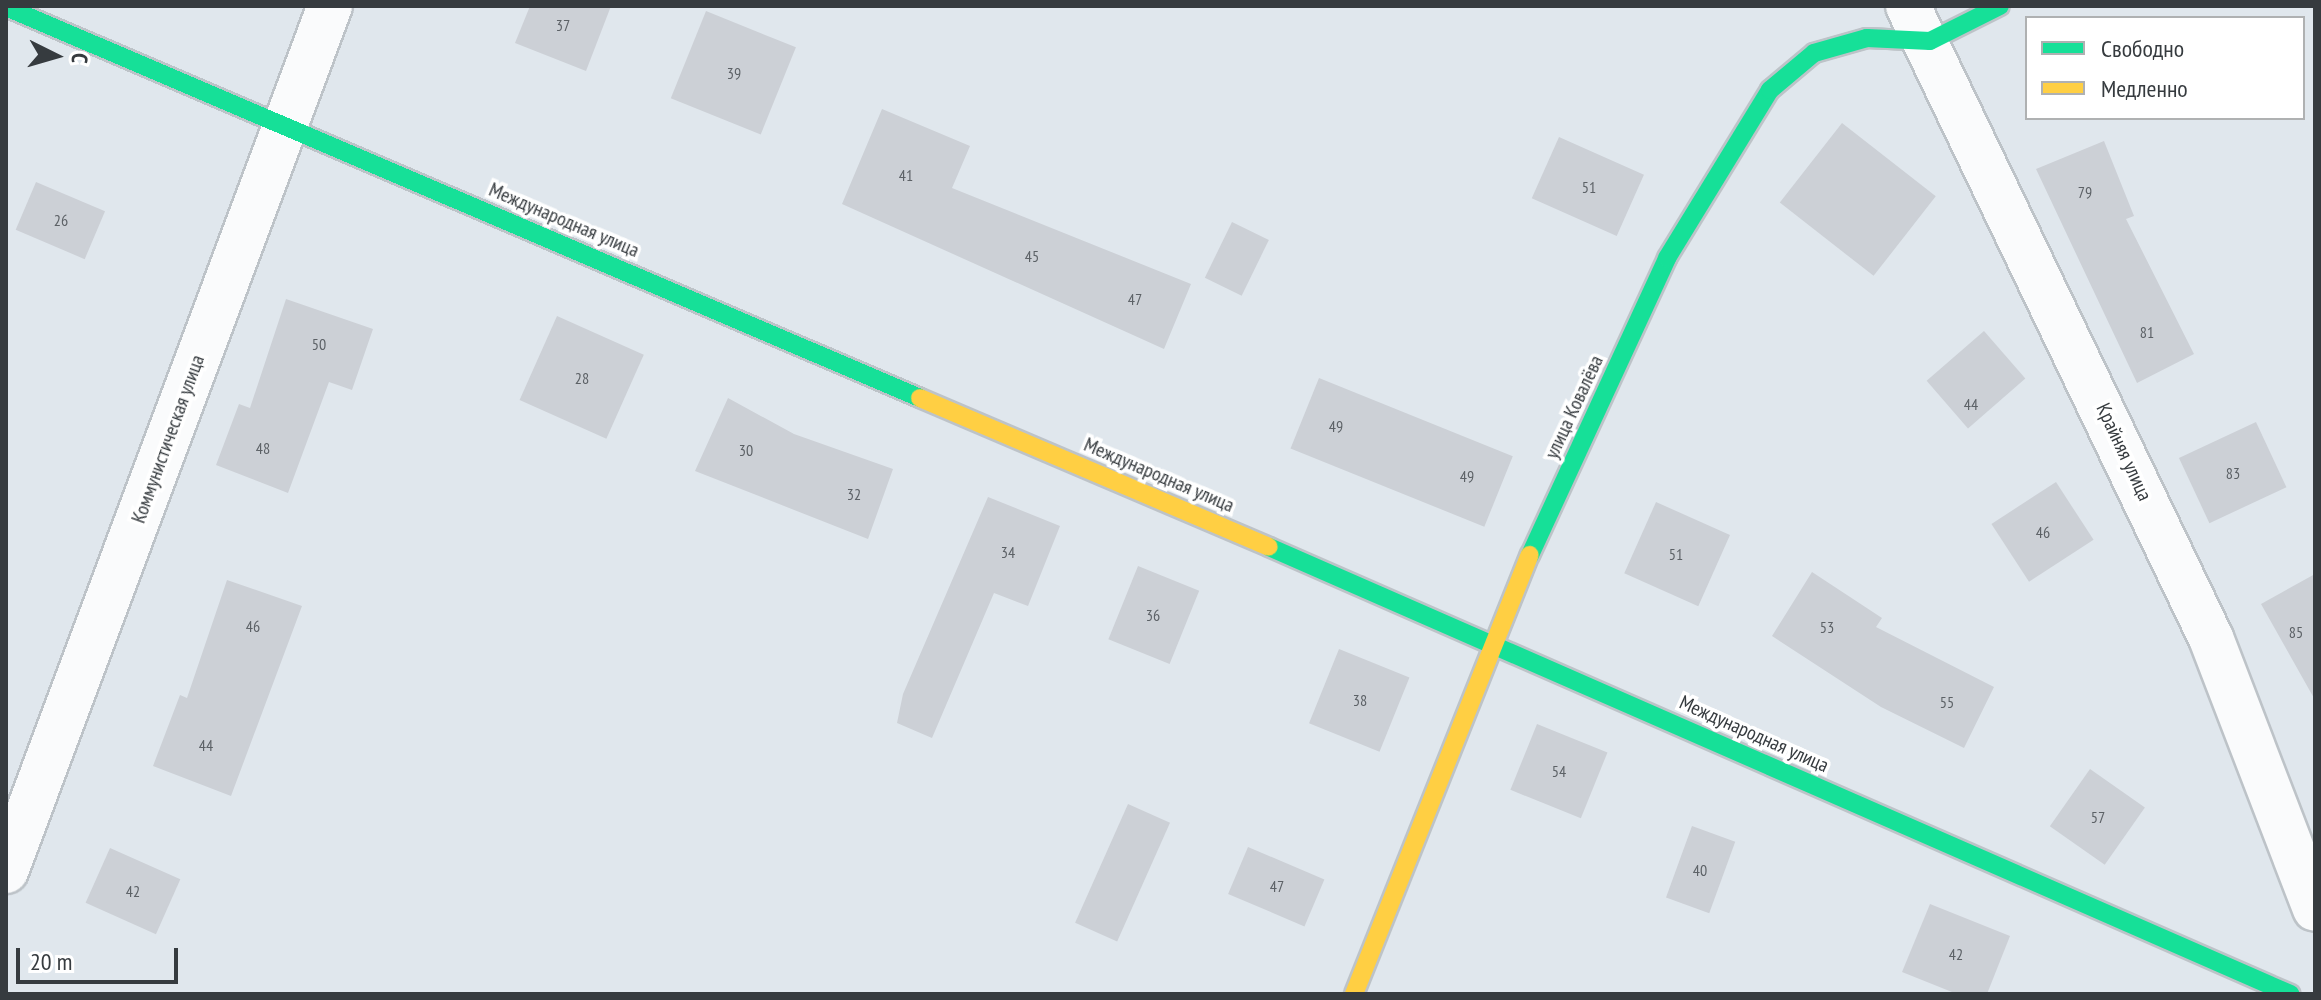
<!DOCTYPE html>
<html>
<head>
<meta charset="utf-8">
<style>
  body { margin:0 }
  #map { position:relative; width:2321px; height:1000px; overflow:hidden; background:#e0e7ed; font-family:"PT Sans Narrow",sans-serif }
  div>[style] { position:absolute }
  .building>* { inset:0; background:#ccd0d6; transform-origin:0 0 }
  .roads { filter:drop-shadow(2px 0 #bdc3c8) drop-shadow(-2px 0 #bdc3c8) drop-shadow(0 2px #bdc3c8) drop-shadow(0 -2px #bdc3c8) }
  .street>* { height:44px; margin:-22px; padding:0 22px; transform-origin:22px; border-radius:22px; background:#fafbfc }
  .fast>* { height:18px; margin:-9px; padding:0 9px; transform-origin:9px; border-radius:9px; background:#16e098 }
  .slow>* { height:18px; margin:-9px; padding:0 9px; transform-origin:9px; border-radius:9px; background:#ffcf43 }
  span { translate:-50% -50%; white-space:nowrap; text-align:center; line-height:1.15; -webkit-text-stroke:7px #fff; paint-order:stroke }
  .number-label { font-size:16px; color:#5c6166 }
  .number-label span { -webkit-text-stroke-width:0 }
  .street-label { font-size:20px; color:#363b3f }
  .frame { position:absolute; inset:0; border:8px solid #363b3f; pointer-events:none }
  .legend { position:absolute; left:2025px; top:16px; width:280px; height:104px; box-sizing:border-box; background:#fff; border:2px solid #afb1b2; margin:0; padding:10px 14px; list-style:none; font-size:24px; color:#363b3f }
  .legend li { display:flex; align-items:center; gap:16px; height:40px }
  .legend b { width:40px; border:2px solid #afb1b2 }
  .north { position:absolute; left:16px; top:16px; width:80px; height:80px; -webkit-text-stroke:6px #fff; paint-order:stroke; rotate:95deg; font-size:22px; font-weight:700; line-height:32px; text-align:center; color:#363b3f }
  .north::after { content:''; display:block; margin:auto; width:28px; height:36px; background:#363b3f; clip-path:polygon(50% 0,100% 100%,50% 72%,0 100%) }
  .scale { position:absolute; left:16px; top:948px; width:162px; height:36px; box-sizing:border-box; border:4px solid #363b3f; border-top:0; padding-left:10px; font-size:24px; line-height:28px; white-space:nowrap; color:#363b3f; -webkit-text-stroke:6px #fff; paint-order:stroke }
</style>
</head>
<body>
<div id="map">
  <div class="building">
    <i style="clip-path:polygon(530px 6px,611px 6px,586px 71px,515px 43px)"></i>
    <i style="left:706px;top:11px;width:97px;height:94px;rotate:22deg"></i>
    <i style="clip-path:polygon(882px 109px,970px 146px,952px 188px,1191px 284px,1164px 349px,842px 204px)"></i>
    <i style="left:1842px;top:123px;width:119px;height:101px;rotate:38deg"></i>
    <i style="left:1559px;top:137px;width:93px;height:67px;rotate:24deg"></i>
    <i style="clip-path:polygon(2104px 141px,2134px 216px,2126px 219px,2194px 354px,2137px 383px,2036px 169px)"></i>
    <i style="left:36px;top:182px;width:75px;height:52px;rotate:23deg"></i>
    <i style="left:1232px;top:222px;width:41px;height:62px;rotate:26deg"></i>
    <i style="clip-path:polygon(286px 299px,373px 329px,352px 390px,329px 382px,288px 493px,216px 465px,239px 404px,250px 408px)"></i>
    <i style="left:557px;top:316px;width:95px;height:92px;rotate:24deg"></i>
    <i style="left:1984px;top:331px;width:63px;height:76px;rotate:49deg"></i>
    <i style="left:1319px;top:378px;width:209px;height:76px;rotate:22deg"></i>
    <i style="clip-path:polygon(728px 398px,794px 434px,893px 469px,868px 539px,695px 471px)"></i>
    <i style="left:2256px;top:422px;width:72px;height:85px;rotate:65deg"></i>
    <i style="left:2056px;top:482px;width:69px;height:77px;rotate:57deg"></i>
    <i style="clip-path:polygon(988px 497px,1060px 526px,1028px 606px,994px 593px,932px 738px,897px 723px,903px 694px)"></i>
    <i style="left:1656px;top:502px;width:81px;height:78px;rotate:24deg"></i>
    <i style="left:1138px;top:566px;width:66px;height:79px;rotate:22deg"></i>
    <i style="clip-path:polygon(1812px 572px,1882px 618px,1876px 627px,1994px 687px,1964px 748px,1881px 707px,1772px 636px)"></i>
    <i style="clip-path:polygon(2315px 574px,2315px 700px,2261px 604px)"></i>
    <i style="clip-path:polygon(227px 580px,302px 606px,231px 796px,153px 766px,180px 695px,187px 698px)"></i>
    <i style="left:1339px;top:649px;width:76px;height:80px;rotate:22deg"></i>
    <i style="left:1537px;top:724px;width:76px;height:71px;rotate:22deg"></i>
    <i style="left:2090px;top:769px;width:67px;height:70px;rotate:35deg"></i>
    <i style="left:1128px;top:804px;width:46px;height:130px;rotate:24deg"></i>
    <i style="left:1692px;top:826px;width:46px;height:76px;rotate:20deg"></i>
    <i style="left:1248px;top:847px;width:83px;height:51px;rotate:23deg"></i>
    <i style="left:110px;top:848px;width:77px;height:60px;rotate:24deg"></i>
    <i style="clip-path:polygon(1930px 904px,2010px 936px,1987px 994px,1957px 994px,1902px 972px)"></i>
  </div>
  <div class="roads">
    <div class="street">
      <i style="left:1908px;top:6px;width:701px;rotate:64.39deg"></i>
      <i style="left:2211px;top:638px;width:290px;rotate:69deg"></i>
      <i style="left:6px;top:871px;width:924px;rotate:-69.47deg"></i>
    </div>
    <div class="fast">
      <i style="left:6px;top:7px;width:994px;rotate:23.16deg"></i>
      <i style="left:1269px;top:547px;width:1115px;rotate:23.64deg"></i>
      <i style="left:1530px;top:555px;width:327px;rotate:-65.2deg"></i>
      <i style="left:1667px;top:258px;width:197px;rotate:-58.5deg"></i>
      <i style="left:1770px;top:90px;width:57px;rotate:-40.1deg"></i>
      <i style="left:1814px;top:53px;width:55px;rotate:-15.8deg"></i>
      <i style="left:1867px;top:38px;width:63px;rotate:2.7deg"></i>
      <i style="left:1930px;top:41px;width:78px;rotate:-26.6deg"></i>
    </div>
    <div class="slow">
      <i style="left:920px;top:398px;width:379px;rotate:23.1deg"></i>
      <i style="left:1354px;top:994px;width:473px;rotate:-68.2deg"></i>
    </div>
  </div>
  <div class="number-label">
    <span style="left:563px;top:25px">37</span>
    <span style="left:734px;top:73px">39</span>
    <span style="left:906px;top:175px">41</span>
    <span style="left:1589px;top:187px">51</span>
    <span style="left:2085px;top:192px">79</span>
    <span style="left:61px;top:220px">26</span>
    <span style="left:1032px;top:256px">45</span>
    <span style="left:1135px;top:299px">47</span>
    <span style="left:2147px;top:332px">81</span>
    <span style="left:319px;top:344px">50</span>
    <span style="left:582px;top:378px">28</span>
    <span style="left:1971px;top:404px">44</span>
    <span style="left:1336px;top:426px">49</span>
    <span style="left:263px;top:448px">48</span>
    <span style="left:746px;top:450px">30</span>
    <span style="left:2233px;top:473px">83</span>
    <span style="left:1467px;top:476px">49</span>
    <span style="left:854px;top:494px">32</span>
    <span style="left:2043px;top:532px">46</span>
    <span style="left:1008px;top:552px">34</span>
    <span style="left:1676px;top:554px">51</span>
    <span style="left:1153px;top:615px">36</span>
    <span style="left:253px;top:626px">46</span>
    <span style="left:1827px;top:627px">53</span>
    <span style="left:2296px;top:632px">85</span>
    <span style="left:1360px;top:700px">38</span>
    <span style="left:1947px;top:702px">55</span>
    <span style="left:206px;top:745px">44</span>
    <span style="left:1559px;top:771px">54</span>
    <span style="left:2098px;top:817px">57</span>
    <span style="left:1700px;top:870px">40</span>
    <span style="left:1277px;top:886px">47</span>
    <span style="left:133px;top:891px">42</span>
    <span style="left:1956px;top:954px">42</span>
  </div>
  <div class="street-label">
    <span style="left:564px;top:220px;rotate:23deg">Международная улица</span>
    <span style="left:1574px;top:407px;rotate:-65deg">улица Ковалёва</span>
    <span style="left:168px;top:439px;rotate:-70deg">Коммунистическая улица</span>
    <span style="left:2124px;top:452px;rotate:65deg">Крайняя улица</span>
    <span style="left:1159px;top:475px;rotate:23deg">Международная улица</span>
    <span style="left:1754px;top:734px;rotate:24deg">Международная улица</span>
  </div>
  <div class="frame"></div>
  <ul class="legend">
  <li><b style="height:10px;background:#16e098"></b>Свободно</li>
  <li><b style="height:10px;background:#ffcf43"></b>Медленно</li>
  </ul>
  <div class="north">С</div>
  <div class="scale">20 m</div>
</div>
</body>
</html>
